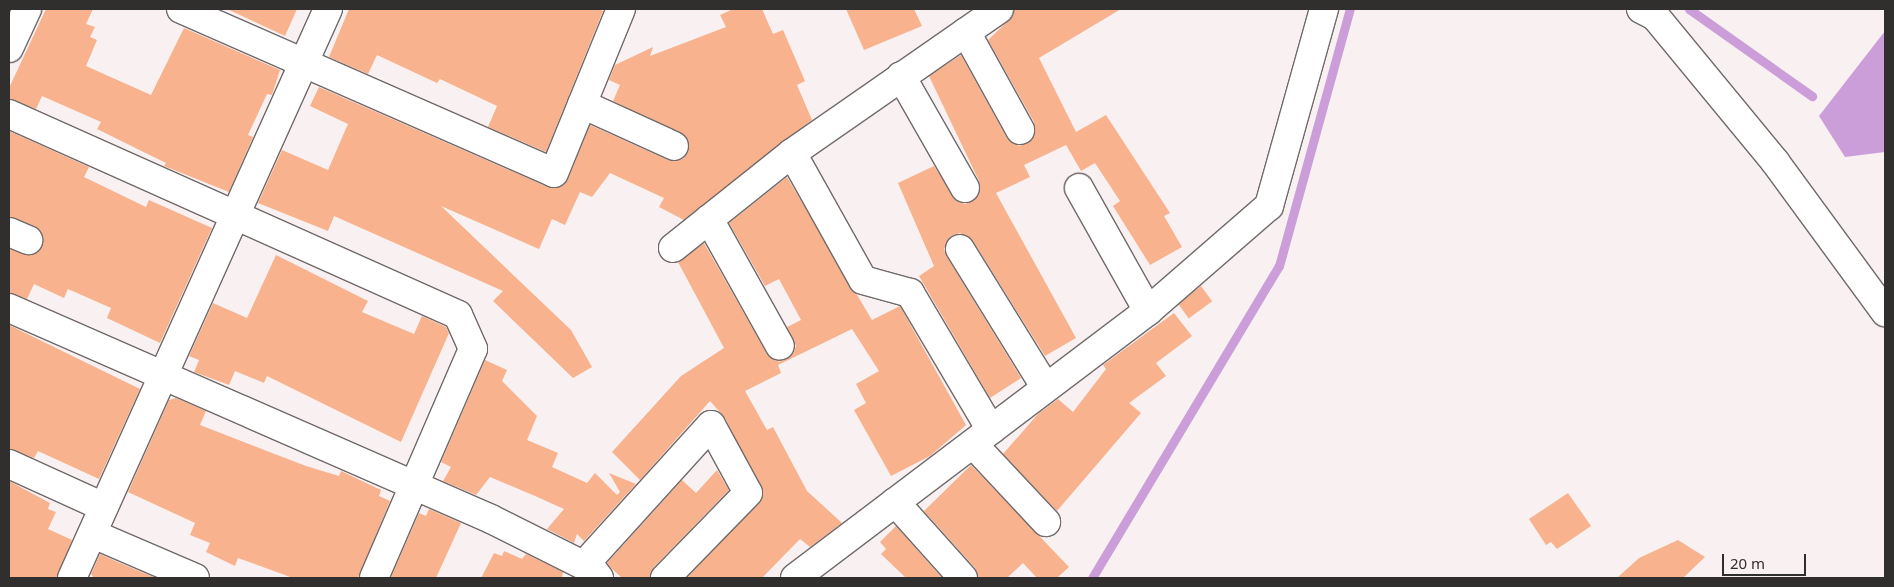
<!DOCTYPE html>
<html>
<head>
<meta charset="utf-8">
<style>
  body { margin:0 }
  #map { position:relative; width:1894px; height:587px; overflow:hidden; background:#f9f1f1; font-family:"Noto Sans",sans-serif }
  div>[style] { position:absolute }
  .water>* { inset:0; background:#cc9ed9 }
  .stream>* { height:9px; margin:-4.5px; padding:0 4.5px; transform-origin:4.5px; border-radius:4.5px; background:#cc9ed9 }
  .building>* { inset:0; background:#f8b28d; transform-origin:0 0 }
  .roads { filter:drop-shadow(1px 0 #716a6a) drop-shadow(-1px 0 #716a6a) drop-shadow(0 1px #716a6a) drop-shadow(0 -1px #716a6a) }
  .minor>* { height:28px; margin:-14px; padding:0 14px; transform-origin:14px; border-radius:14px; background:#fff }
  span { translate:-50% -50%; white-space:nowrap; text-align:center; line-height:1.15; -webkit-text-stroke:4.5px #f9f1f1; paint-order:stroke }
  .frame { position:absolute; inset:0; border:10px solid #312e2e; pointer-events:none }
  .scale { position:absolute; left:1722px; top:554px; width:84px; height:22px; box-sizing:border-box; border:2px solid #312e2e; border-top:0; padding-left:6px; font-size:15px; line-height:18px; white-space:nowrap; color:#312e2e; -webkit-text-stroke:4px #f9f1f1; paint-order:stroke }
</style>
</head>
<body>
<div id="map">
  <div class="water">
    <i style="clip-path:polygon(1885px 31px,1885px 152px,1845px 157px,1819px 116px)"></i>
  </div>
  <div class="stream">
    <i style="left:1689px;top:9px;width:151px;rotate:35.3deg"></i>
    <i style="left:1092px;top:578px;width:364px;rotate:-59.1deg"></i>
    <i style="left:1279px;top:266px;width:267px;rotate:-74.6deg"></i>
  </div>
  <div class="building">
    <i style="clip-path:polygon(46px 9px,93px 9px,86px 24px,95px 27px,90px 37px,97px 40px,86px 66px,151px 95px,184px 28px,280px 70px,272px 95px,267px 94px,248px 135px,253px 137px,229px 192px,164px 166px,166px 163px,97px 129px,101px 122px,42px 96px,36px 109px,9px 99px,9px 88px)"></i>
    <i style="clip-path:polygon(227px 9px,297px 9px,285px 36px)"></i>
    <i style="clip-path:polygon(349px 9px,598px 9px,603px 11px,546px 152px,488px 127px,497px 106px,440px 79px,437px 83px,377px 55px,368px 74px,329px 57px)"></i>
    <i style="clip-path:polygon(733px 9px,762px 9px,773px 34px,783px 30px,805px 81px,797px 85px,812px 120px,684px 220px,659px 207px,664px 198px,610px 173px,592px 197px,580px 192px,565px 225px,552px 219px,539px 249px,441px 206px,571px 330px,592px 367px,573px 378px,493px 301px,503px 291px,334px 216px,328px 231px,258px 203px,282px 150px,328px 170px,348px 124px,310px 106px,319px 87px,548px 187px,556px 188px,568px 179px,590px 125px,668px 160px,683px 159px,688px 152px,686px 137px,613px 101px,620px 85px,609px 80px,615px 65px,653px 47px,650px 56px,726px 27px,720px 15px)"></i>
    <i style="clip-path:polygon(846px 9px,914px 9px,922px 26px,864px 50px)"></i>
    <i style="clip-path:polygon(1014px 9px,1121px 9px,1039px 58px,1076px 132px,1106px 115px,1170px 213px,1164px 216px,1182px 247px,1150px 265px,1113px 206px,1120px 201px,1095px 163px,1081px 171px,1066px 145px,1024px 165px,1030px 177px,996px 193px,1076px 338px,1045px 356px,973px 241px,960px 233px,951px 236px,944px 249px,947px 257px,1021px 378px,990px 398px,919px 276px,934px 266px,898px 183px,934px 166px,957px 201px,965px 204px,979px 195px,979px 181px,929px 76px,961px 55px,1007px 138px,1019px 146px,1033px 138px,1034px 122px,988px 40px,1013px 16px)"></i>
    <i style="clip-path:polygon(9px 131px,89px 167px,84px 177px,146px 207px,149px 200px,212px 228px,160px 343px,107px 318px,111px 308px,68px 289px,64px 298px,34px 284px,27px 299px,9px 293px,9px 249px,30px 255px,38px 252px,44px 239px,34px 226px,9px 217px)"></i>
    <i style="clip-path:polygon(787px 177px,872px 320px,900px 306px,966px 425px,930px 456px,891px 476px,854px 410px,866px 403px,856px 384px,879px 371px,852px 329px,778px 365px,781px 373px,745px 391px,767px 430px,773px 427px,807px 491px,842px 523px,810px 547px,800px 539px,762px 578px,687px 578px,763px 496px,725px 418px,710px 401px,640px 480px,612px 452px,681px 376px,724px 348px,678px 262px,704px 243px,767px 354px,779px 362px,793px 354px,796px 346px,787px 327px,801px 320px,779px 279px,765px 286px,729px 223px)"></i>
    <i style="clip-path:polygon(276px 255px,368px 301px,362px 312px,414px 334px,422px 316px,446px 327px,449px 333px,401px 442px,267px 376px,264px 383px,235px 371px,229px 385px,194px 372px,199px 360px,189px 356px,213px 303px,247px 318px)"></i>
    <i style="left:1201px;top:286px;width:19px;height:29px;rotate:54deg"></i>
    <i style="clip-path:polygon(1174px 313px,1192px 336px,1156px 363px,1166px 376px,1129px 403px,1141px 413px,1057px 511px,1003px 454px,1038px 414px,1058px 399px,1073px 412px,1106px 369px,1103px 365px)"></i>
    <i style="clip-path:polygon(9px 325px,140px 389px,99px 479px,38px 451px,34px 458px,9px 449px)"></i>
    <i style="clip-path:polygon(485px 360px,507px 370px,502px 381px,537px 416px,527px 440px,558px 453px,552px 467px,587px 483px,595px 473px,617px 495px,620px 492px,609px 473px,636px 484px,584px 541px,577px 534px,574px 543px,547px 529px,564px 509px,535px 496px,490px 477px,476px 495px,443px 481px,451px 467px,441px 462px)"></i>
    <i style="clip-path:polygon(176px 398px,206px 411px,200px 425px,306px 466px,339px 476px,341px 471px,381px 490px,379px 496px,390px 501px,358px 578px,293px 578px,238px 558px,235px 566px,206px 552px,210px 543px,190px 535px,195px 523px,128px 492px,169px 400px)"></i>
    <i style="clip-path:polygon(971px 465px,1069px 567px,1057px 578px,1037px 578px,1023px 563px,1007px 578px,978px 578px,975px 568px,924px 511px)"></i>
    <i style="clip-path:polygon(717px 470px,729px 490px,654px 567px,650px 578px,622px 578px,610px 567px,607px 563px,682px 480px,696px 493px)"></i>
    <i style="clip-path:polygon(9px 481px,50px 503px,48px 509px,56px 512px,48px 529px,72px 540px,57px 578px,9px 578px)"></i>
    <i style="clip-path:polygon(1568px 493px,1591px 526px,1557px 549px,1551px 542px,1546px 545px,1529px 519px)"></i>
    <i style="clip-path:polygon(429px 509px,461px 523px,436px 578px,391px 577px,419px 513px,426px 516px)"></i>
    <i style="clip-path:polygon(896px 526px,942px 578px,906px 578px,881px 554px,886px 549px,880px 542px)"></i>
    <i style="clip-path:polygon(1678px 540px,1705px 557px,1683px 578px,1617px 578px,1639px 558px)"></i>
    <i style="clip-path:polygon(504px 551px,522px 559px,526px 554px,563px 572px,562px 578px,481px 578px,494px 553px,502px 556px)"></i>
    <i style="clip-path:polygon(100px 554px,120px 563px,156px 578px,94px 578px,91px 574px)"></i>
  </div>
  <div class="roads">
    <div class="minor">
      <i style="left:181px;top:9px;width:407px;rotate:23.7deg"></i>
      <i style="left:554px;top:173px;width:177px;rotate:-67.8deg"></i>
      <i style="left:1641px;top:9px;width:16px;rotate:27deg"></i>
      <i style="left:1655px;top:16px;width:190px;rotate:50.5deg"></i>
      <i style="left:1776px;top:163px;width:185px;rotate:53.8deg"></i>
      <i style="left:966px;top:32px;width:112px;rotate:61.1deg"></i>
      <i style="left:9px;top:48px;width:43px;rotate:-65.2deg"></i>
      <i style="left:901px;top:76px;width:129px;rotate:60.3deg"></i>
      <i style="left:582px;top:104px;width:101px;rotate:24.5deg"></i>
      <i style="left:9px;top:114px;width:492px;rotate:24.1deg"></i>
      <i style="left:458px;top:315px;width:37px;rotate:66deg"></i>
      <i style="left:473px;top:349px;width:249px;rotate:113.4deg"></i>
      <i style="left:792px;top:153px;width:145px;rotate:60.8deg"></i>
      <i style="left:863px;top:280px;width:49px;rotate:15.5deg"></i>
      <i style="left:910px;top:293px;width:159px;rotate:59.4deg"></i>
      <i style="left:1079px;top:188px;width:141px;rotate:60.7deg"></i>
      <i style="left:709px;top:219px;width:145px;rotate:60.8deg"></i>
      <i style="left:9px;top:232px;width:21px;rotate:23deg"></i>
      <i style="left:673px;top:248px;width:152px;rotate:-38.6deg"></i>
      <i style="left:792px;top:153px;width:252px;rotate:-34.8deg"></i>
      <i style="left:960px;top:249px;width:163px;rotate:58.3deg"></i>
      <i style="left:9px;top:308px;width:526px;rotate:23.64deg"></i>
      <i style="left:491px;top:519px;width:114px;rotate:26.6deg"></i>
      <i style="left:593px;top:570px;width:10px;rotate:53deg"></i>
      <i style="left:973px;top:444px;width:107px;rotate:46.9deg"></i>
      <i style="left:9px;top:464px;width:104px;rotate:24.4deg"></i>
      <i style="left:895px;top:502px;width:102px;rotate:48.2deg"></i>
      <i style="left:93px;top:534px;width:111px;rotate:23.3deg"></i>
      <i style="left:584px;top:565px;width:189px;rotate:-47.8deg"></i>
      <i style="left:711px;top:425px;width:77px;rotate:61.4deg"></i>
      <i style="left:748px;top:493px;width:119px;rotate:134.3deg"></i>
      <i style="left:72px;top:578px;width:624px;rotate:-65.78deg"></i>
      <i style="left:795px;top:578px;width:443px;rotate:-37.1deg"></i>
      <i style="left:1148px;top:311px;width:160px;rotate:-41deg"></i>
      <i style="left:1269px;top:206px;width:205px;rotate:-74.4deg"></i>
    </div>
  </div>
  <div class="frame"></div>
  <div class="scale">20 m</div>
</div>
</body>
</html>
